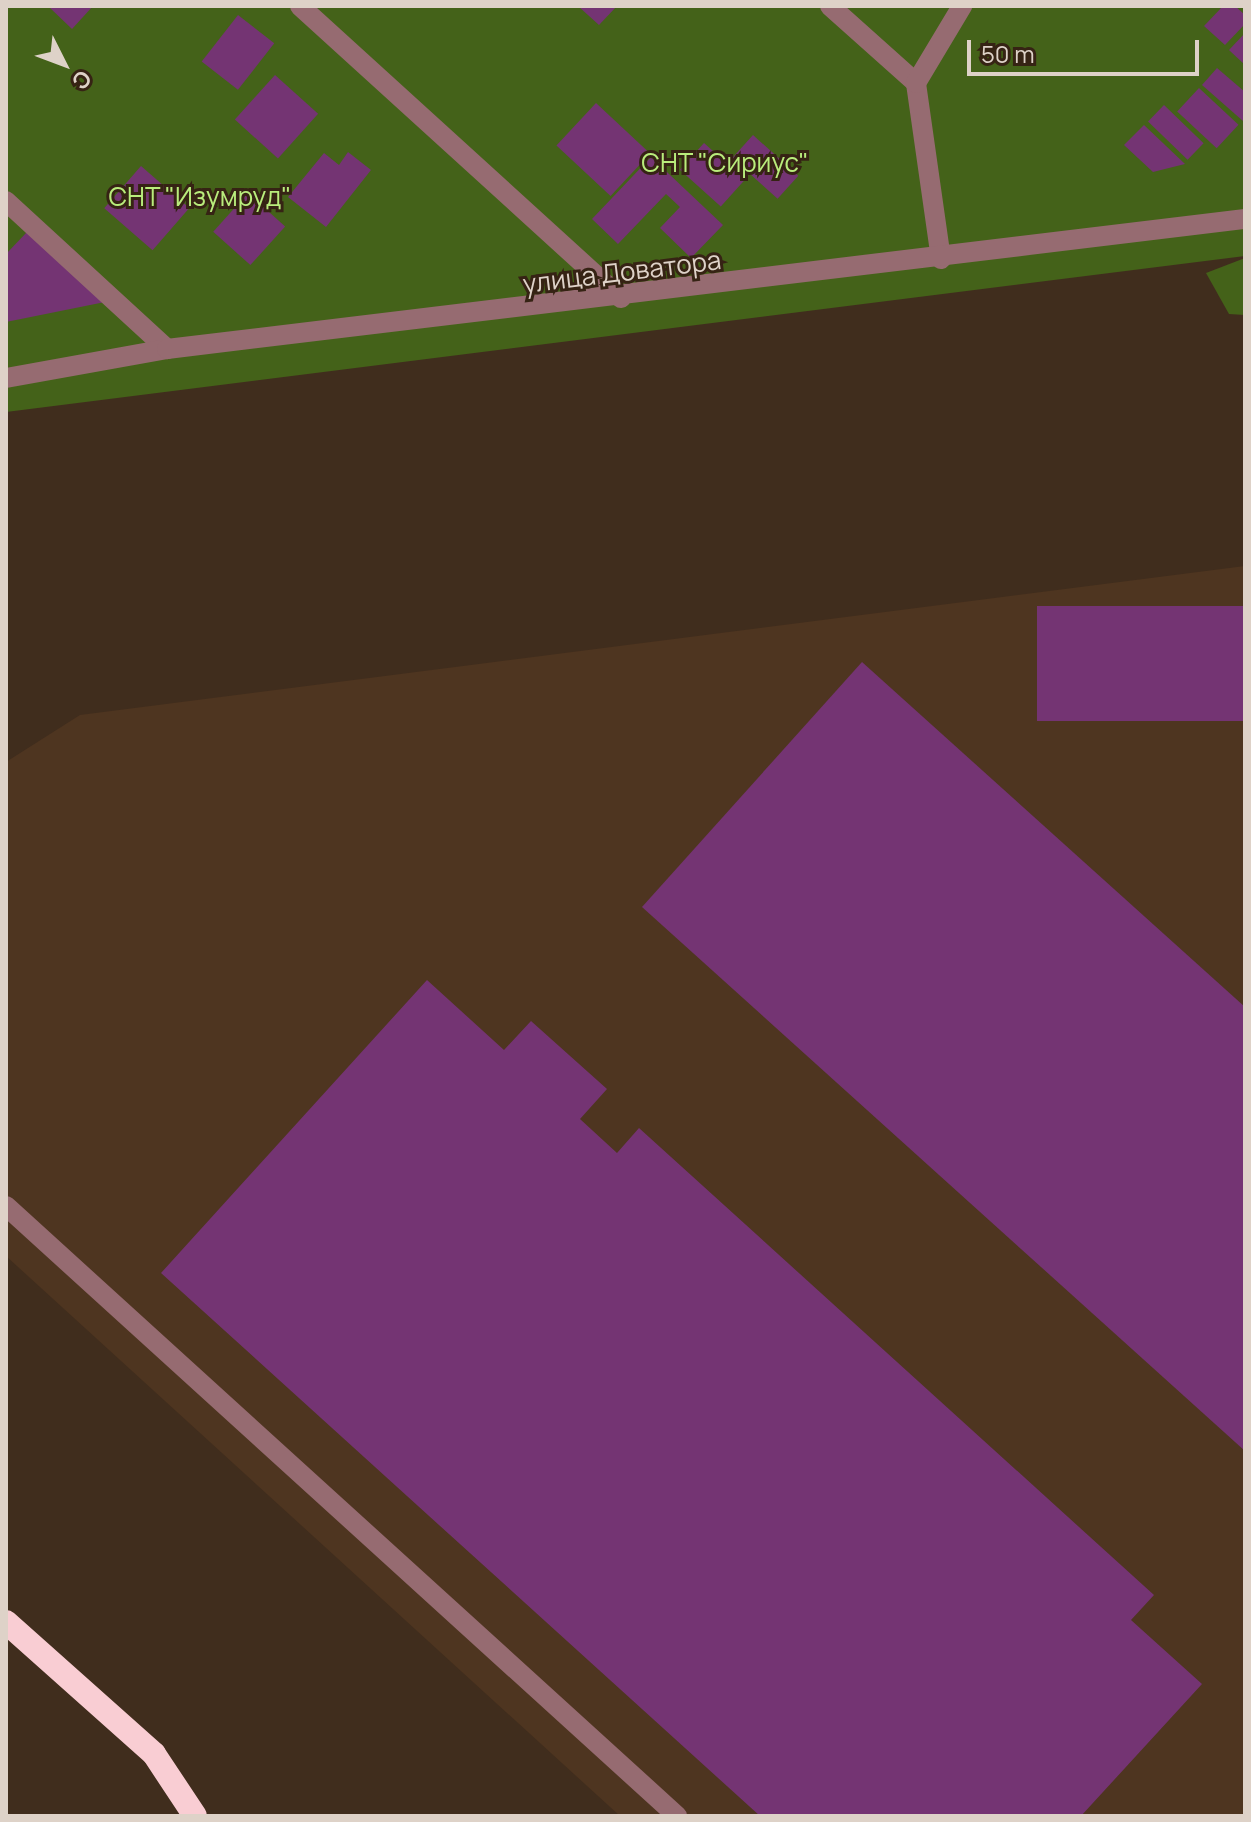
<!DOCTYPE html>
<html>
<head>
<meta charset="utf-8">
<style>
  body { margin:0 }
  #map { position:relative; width:1251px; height:1822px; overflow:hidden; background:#402d1d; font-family:Manrope,sans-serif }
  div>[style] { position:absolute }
  .built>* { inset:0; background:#4e3520 }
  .green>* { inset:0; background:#446219 }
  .building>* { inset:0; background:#743473; transform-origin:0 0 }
  .minor>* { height:20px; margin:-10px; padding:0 10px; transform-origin:10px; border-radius:10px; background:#966b71 }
  .highway>* { height:24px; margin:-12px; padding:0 12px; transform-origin:12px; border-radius:12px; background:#f9cdd3 }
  span { translate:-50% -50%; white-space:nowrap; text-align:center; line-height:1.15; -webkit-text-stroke:6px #362314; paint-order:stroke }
  .park-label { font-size:26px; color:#b9ed7c }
  .street-label { font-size:26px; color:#ded2c8 }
  .frame { position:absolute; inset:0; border:8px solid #ded2c8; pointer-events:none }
  .north { position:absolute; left:24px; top:24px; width:80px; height:80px; -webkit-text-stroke:6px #362314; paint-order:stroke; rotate:132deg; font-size:22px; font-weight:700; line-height:32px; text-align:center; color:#ded2c8 }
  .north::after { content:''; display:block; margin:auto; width:28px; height:36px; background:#ded2c8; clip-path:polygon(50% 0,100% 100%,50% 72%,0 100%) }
  .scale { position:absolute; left:967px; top:40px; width:232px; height:36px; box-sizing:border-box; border:4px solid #ded2c8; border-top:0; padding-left:10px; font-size:24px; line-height:28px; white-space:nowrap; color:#ded2c8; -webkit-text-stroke:6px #362314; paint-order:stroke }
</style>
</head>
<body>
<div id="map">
  <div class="built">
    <i style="clip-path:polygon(1245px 566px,1245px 1816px,620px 1816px,6px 1256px,6px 762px,80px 715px)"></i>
  </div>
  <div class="green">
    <i style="clip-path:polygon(6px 6px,1245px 6px,1245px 256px,6px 412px)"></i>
    <i style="clip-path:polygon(1245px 258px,1245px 315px,1229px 314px,1206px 273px)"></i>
  </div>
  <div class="building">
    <i style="clip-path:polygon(48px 6px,93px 6px,72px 29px)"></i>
    <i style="clip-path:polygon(578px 6px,617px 6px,599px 25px)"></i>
    <i style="clip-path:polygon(1223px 6px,1235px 6px,1245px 15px,1245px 24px,1225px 45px,1204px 26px)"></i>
    <i style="left:238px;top:15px;width:46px;height:59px;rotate:38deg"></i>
    <i style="clip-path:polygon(1245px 33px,1245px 65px,1229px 50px)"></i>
    <i style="clip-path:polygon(1217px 68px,1245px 92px,1243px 121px,1202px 85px)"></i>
    <i style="left:275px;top:75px;width:58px;height:60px;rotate:42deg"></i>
    <i style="left:1199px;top:88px;width:54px;height:32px;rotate:43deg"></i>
    <i style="left:596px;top:103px;width:74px;height:58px;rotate:43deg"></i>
    <i style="left:1164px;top:105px;width:55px;height:23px;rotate:44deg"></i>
    <i style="clip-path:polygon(1144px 125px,1185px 164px,1153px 172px,1124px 145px)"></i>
    <i style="left:753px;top:135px;width:61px;height:31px;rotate:42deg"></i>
    <i style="left:704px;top:143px;width:55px;height:36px;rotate:42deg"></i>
    <i style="clip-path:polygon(348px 152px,371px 170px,326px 227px,288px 197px,324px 153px,339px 165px)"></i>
    <i style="clip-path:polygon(651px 157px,723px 225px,691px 258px,660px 228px,680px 207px,666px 194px,618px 244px,592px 219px)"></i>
    <i style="left:141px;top:166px;width:64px;height:56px;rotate:41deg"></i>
    <i style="left:248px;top:193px;width:50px;height:52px;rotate:42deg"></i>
    <i style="clip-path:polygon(27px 232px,105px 302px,6px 322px,6px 254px)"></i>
    <i style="left:1245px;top:606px;width:115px;height:208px;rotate:90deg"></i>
    <i style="clip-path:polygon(862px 662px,1245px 1007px,1245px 1451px,642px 907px)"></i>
    <i style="clip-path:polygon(427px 980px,504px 1050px,531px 1021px,607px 1089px,580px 1119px,617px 1153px,639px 1128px,1154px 1595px,1131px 1620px,1202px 1684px,1081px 1816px,760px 1816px,161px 1273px)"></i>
  </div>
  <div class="minor">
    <i style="left:300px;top:6px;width:434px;rotate:42.3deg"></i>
    <i style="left:830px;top:6px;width:115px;rotate:41.8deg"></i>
    <i style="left:6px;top:201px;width:219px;rotate:42.6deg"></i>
    <i style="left:941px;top:259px;width:178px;rotate:-98.1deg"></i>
    <i style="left:916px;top:83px;width:90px;rotate:-59.1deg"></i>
    <i style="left:6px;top:378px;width:164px;rotate:-10.2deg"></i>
    <i style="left:167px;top:349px;width:1086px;rotate:-6.88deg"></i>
    <i style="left:6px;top:1206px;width:907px;rotate:42.27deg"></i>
  </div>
  <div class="highway">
    <i style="left:6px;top:1622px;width:198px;rotate:41.7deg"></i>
    <i style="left:154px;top:1754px;width:74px;rotate:56.5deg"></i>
  </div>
  <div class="park-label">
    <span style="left:725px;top:163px">СНТ "Сириус"</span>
    <span style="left:200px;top:197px">СНТ "Изумруд"</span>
  </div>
  <div class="street-label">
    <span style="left:622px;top:272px;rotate:-7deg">улица Доватора</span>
  </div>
  <div class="frame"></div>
  <div class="north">С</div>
  <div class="scale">50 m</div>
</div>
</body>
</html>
